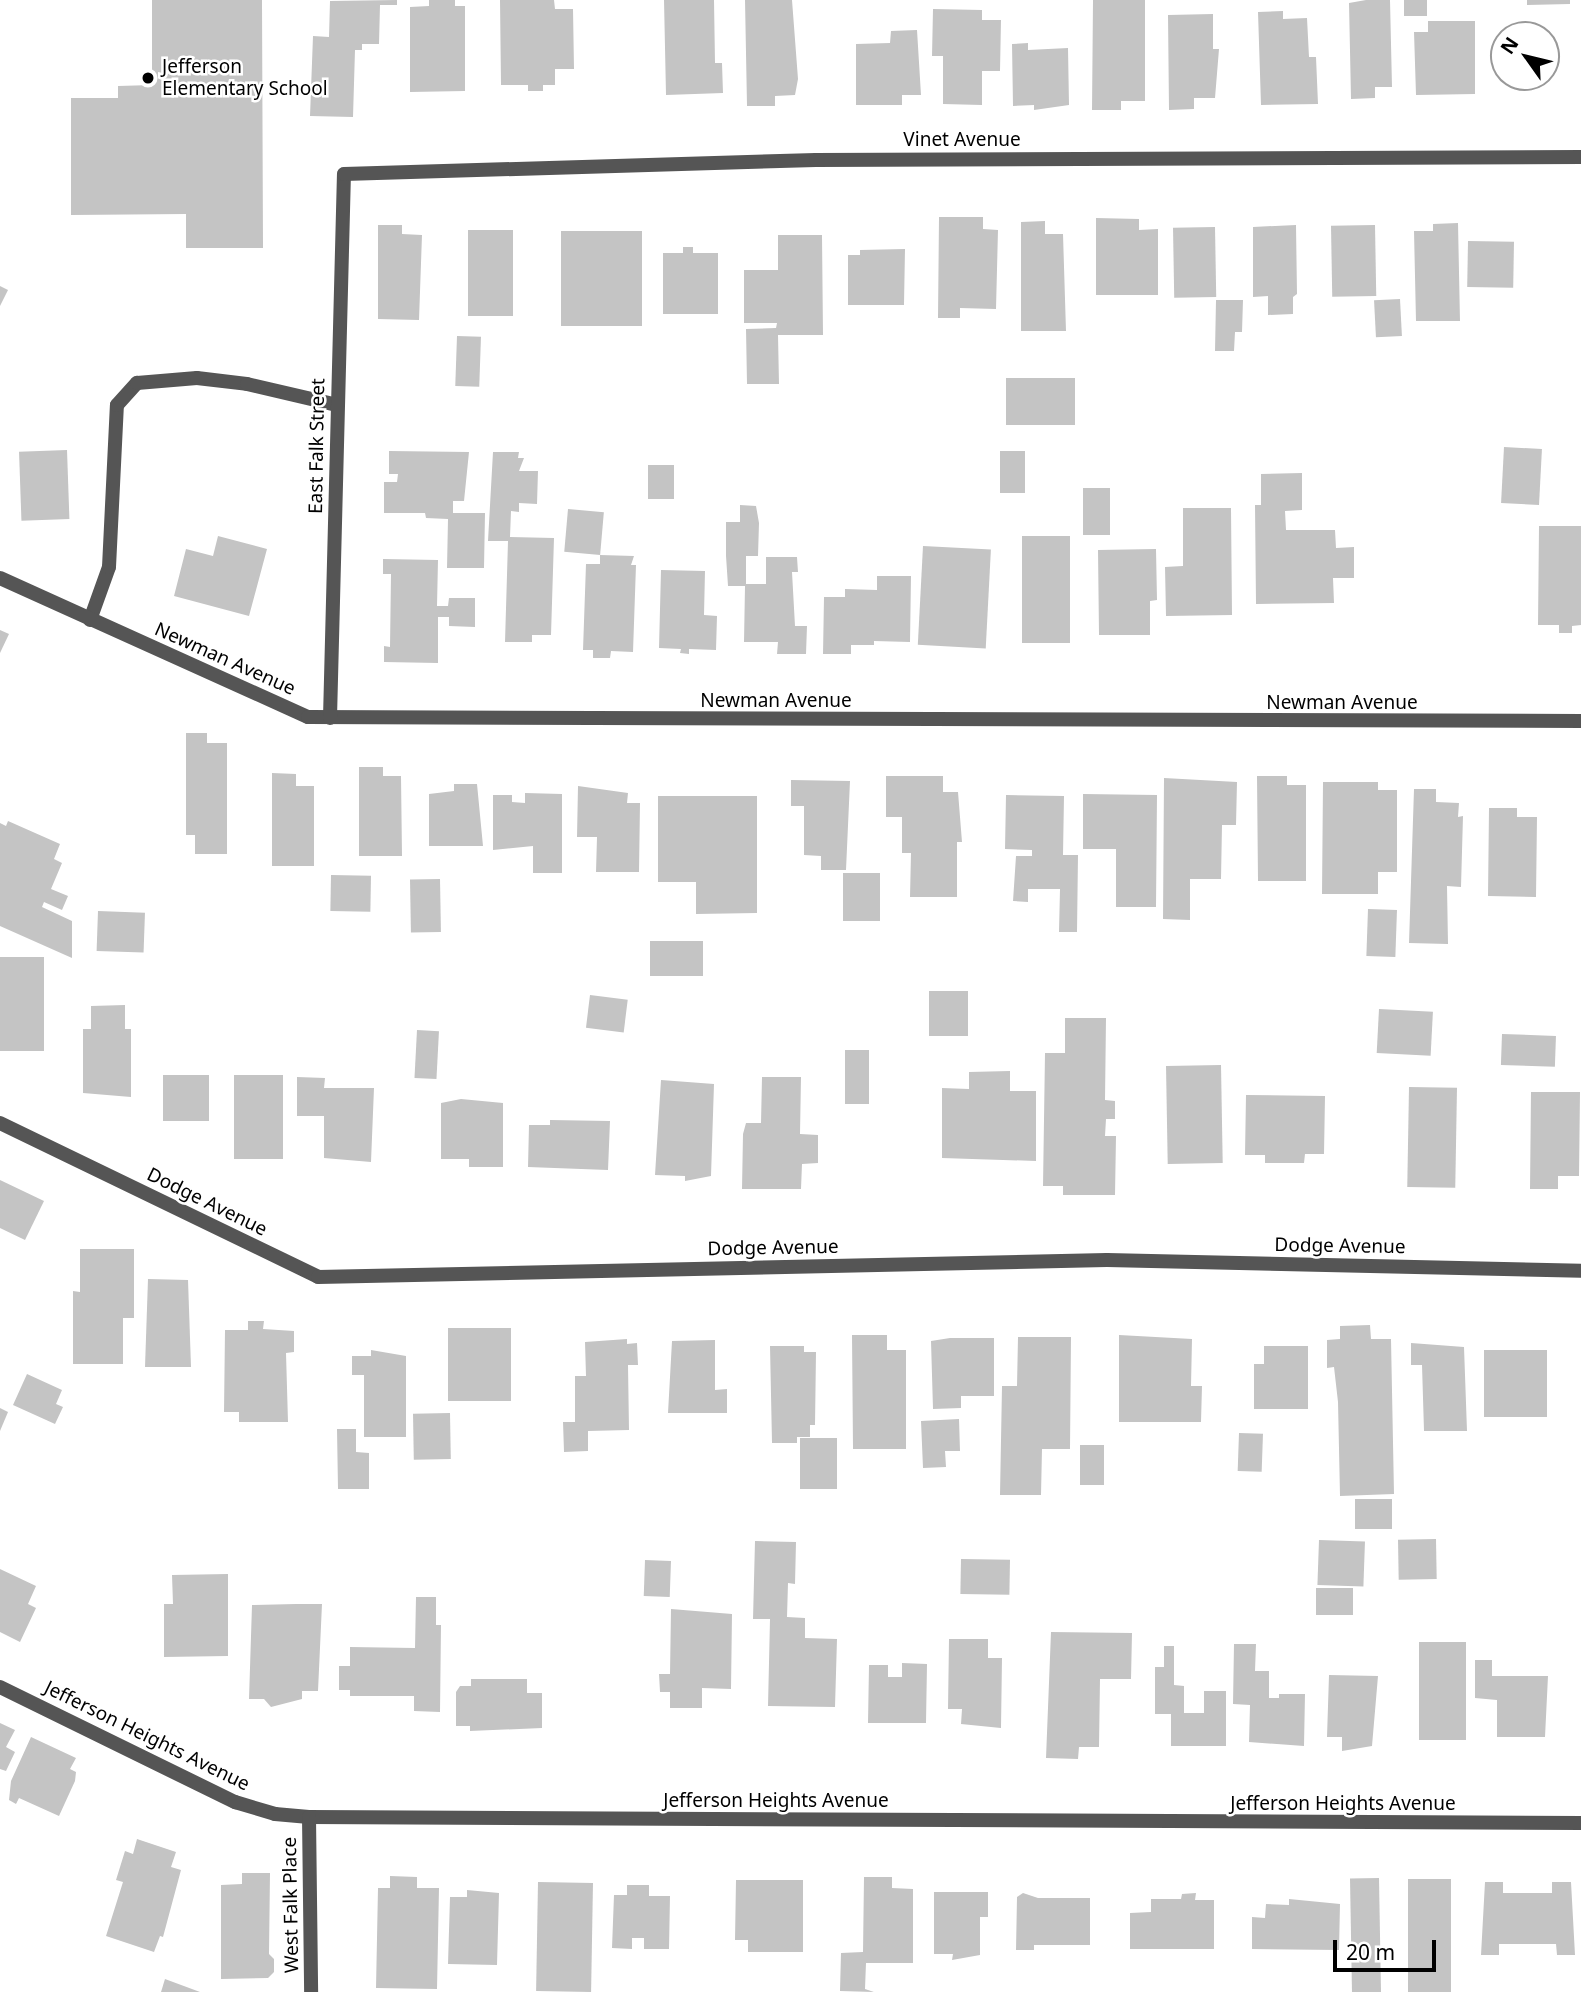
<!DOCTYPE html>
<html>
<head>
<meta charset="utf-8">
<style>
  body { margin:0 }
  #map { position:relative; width:1581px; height:1992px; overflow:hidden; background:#fff; font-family:"Noto Sans",sans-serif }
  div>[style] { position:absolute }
  .building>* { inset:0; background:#c4c4c4; transform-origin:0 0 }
  .service>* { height:14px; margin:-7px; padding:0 7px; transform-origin:7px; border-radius:7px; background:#555 }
  .minor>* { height:14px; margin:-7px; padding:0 7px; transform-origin:7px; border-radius:7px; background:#555 }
  .dots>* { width:19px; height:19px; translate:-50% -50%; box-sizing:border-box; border:4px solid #fff; border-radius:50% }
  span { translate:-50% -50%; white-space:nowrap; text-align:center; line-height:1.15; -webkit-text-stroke:5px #fff; paint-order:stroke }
  .poi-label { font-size:19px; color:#000 }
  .left { translate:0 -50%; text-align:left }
  .street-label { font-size:19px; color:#000 }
  .north { position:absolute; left:1490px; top:21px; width:70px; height:70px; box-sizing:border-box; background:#fff; border:2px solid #999; border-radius:50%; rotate:304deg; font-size:19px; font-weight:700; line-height:28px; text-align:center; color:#000 }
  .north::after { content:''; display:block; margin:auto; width:24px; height:32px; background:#000; clip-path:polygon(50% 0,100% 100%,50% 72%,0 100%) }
  .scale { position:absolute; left:1333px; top:1940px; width:103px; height:32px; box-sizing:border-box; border:4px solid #000; border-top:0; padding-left:9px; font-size:21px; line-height:24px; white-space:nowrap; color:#000; -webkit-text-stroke:5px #fff; paint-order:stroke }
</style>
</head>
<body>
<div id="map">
  <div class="building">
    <i style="clip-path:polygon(152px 0,262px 0,263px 248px,186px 248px,186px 214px,71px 215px,71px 98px,118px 98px,118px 86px,152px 85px)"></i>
    <i style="clip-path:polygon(397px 0,397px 5px,380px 5px,379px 44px,362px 44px,362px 50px,355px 50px,353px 117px,310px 116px,313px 36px,329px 37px,330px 1px)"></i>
    <i style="clip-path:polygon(429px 0,455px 0,455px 6px,465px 6px,465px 91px,410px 92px,410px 7px,429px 6px)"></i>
    <i style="clip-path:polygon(500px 0,554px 0,555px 9px,573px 9px,574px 69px,555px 69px,555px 85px,543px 85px,543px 91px,528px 91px,528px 85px,501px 85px)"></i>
    <i style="clip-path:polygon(664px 0,714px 0,715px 63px,722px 63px,723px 93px,666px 95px)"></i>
    <i style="clip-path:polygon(745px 0,792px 0,798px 79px,795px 95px,775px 96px,775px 106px,747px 106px)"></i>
    <i style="clip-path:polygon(1093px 0,1145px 0,1145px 101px,1121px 101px,1121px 110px,1092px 110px)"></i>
    <i style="clip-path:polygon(1366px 0,1390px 0,1392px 87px,1375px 87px,1375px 98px,1351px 99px,1349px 3px)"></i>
    <i style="left:1404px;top:0;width:23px;height:16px"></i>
    <i style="clip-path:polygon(1527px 0,1570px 0,1570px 4px,1527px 5px)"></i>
    <i style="clip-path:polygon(933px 9px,982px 10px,982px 20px,1001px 20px,1000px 71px,982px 71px,982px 105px,943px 104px,943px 56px,932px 56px)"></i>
    <i style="clip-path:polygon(1283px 11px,1283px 19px,1307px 18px,1309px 57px,1316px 57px,1318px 104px,1261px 105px,1258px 12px)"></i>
    <i style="clip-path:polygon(1213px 14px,1213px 49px,1219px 49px,1215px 98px,1194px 98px,1194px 109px,1169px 110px,1168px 15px)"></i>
    <i style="clip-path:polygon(1428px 21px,1475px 21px,1475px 94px,1416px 95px,1414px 32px,1428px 32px)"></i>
    <i style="clip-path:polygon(917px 30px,921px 95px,902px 95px,902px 105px,856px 105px,856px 44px,890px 43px,891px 31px)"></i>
    <i style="clip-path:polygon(1028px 43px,1028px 50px,1068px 48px,1069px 105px,1034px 110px,1034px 105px,1013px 106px,1012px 44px)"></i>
    <i style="clip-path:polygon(939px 217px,983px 217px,983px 229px,998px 230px,996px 309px,960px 308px,960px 318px,938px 318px)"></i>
    <i style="clip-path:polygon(1096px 218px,1139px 219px,1139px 230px,1158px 229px,1158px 295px,1096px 295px)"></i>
    <i style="clip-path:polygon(1045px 221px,1045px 234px,1063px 234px,1066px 331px,1021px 331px,1021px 222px)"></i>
    <i style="clip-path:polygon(1458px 223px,1460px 321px,1416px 321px,1414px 231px,1433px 231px,1433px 224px)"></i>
    <i style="clip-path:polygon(378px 225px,402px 225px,402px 234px,422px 235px,419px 320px,378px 319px)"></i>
    <i style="clip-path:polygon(1296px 225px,1297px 294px,1293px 297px,1293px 314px,1268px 315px,1268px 296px,1253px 297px,1253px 227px)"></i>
    <i style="left:1375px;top:225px;width:71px;height:44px;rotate:89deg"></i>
    <i style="left:1215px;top:227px;width:70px;height:42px;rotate:89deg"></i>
    <i style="left:468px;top:230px;width:45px;height:86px"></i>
    <i style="left:561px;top:231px;width:81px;height:95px"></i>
    <i style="clip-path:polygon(778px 235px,822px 235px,823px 335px,778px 335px,779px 384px,747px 384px,746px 329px,776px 328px,777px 323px,744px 323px,744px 270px,778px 270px)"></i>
    <i style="left:1468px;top:241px;width:46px;height:46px;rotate:1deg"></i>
    <i style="clip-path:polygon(683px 247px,693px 247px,693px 253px,718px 253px,718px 314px,663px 314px,663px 253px,683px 253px)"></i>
    <i style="clip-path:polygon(905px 249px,904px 305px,848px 305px,848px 255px,860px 255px,860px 250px)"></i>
    <i style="clip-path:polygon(0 286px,8px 290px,0 306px)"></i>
    <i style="left:1400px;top:299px;width:37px;height:26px;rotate:87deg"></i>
    <i style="clip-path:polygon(1216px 300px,1243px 300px,1242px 332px,1235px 332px,1234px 351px,1215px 351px)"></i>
    <i style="left:457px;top:336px;width:24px;height:50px;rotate:2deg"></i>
    <i style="left:1006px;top:378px;width:69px;height:47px"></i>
    <i style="left:1504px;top:447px;width:38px;height:56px;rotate:3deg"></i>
    <i style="left:67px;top:450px;width:69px;height:48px;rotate:88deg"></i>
    <i style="clip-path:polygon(389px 451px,469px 452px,464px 501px,453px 501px,453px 513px,485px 513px,484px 568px,447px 568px,448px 519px,426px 518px,425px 513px,384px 513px,384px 482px,397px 482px,398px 474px,389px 474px)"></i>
    <i style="left:1000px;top:451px;width:25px;height:42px"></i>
    <i style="clip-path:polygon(493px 452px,519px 452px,518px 458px,524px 458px,519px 471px,538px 471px,537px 504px,519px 503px,519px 512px,511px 511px,510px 537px,554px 538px,551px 635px,532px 635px,532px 642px,505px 642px,508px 541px,488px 541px)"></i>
    <i style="left:648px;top:465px;width:26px;height:34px"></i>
    <i style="clip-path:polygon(1302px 473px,1302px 510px,1285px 511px,1286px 530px,1335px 530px,1336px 548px,1354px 547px,1354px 578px,1333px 578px,1334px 603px,1256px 604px,1255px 505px,1261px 505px,1261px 474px)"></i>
    <i style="left:1083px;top:488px;width:27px;height:47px"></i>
    <i style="clip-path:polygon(740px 505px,756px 506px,759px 523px,758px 556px,746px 556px,746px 584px,766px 584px,766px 557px,797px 557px,798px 572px,792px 572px,795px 626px,807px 626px,806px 654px,777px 654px,778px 642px,744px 642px,745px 586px,728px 586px,726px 556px,726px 522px,740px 522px)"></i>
    <i style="clip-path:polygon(1183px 508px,1231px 508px,1232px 615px,1166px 616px,1165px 567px,1183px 566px)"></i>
    <i style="left:568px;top:509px;width:36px;height:43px;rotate:5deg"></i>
    <i style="clip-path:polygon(1539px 526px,1581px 526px,1581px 625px,1572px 626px,1572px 633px,1559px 633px,1559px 625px,1538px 625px)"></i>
    <i style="clip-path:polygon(218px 536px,267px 549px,249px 616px,174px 596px,186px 549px,213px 556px)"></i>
    <i style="left:1022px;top:536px;width:48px;height:107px"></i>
    <i style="left:923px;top:546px;width:68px;height:99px;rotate:3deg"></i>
    <i style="clip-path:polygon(1156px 549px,1157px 600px,1150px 601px,1150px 635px,1099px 635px,1098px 550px)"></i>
    <i style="clip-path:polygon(600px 555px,634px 556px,631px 565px,636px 565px,633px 652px,611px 651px,610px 658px,593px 658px,593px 650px,583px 650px,586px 564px,600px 564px)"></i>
    <i style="clip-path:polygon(383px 559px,438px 560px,437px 606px,448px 606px,449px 598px,475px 598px,475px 627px,449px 626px,449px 617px,438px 617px,438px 663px,384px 662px,384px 646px,390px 647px,391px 574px,383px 574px)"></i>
    <i style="clip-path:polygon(661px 570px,705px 571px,704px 615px,717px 616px,716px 650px,689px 649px,689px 654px,680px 653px,681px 649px,659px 648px)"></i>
    <i style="clip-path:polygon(877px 576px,911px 576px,910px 642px,874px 641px,874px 645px,851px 645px,851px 654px,823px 654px,824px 597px,845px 597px,845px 589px,877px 590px)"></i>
    <i style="clip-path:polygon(0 630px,9px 634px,0 653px)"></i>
    <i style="clip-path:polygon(186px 733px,207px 733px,207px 743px,227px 743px,227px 854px,195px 854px,195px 835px,186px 835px)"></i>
    <i style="clip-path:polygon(359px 767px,383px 767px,383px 776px,401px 776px,402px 856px,359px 856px)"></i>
    <i style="clip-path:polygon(272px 773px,296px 774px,296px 786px,314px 786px,314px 866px,272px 866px)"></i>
    <i style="clip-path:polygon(886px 776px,943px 776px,943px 792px,958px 792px,962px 842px,957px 842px,957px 897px,910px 897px,911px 853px,902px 853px,902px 817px,886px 817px)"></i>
    <i style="clip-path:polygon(1257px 776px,1287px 776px,1287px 785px,1306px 785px,1306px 881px,1258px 881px)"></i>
    <i style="clip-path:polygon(1164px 778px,1237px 782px,1236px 825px,1222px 825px,1221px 879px,1190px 879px,1190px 920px,1163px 919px)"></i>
    <i style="clip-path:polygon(791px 780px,850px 781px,846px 870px,821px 870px,821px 856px,804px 855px,804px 806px,791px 806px)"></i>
    <i style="clip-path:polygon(1323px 782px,1378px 782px,1378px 790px,1397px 790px,1397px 872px,1378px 872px,1378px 894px,1322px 894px)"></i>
    <i style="clip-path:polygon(454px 784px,477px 784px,483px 846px,429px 846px,429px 794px,454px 791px)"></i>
    <i style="clip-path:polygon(578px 786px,628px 793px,627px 803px,640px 803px,639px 872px,596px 872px,597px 837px,577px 837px)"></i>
    <i style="clip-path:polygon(1414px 789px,1436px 789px,1436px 802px,1459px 803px,1458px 817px,1463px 816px,1461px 887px,1447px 886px,1448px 944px,1409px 943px)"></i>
    <i style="clip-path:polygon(525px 793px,562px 794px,562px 873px,533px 873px,533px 846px,493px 850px,493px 795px,512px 795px,512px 802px,525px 803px)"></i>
    <i style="clip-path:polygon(1083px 794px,1157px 795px,1156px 907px,1116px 907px,1116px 849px,1083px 849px)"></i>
    <i style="clip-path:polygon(1006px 795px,1064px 796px,1063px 855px,1078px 855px,1077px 932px,1059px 932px,1060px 889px,1028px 889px,1028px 902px,1013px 901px,1016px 856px,1032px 856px,1032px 850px,1005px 849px)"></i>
    <i style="clip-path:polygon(658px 796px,757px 796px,757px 913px,696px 914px,696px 882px,658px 882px)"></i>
    <i style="clip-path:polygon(1489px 808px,1517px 808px,1517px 817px,1537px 817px,1536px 897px,1488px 896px)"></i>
    <i style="clip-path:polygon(8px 821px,60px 844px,54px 859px,62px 863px,51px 889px,68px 896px,62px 910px,44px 902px,42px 907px,72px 921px,72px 958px,0 926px,0 823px,6px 826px)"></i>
    <i style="left:880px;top:873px;width:48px;height:37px;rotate:90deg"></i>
    <i style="left:331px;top:875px;width:40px;height:36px;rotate:1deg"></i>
    <i style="left:440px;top:879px;width:53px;height:30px;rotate:89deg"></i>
    <i style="left:1368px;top:909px;width:29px;height:47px;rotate:2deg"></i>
    <i style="left:98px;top:911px;width:47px;height:40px;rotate:2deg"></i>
    <i style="left:703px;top:941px;width:35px;height:53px;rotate:90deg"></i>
    <i style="left:0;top:957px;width:44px;height:94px"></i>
    <i style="left:929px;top:991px;width:39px;height:45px"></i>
    <i style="left:590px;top:995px;width:38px;height:33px;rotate:7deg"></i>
    <i style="clip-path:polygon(125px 1005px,125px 1029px,131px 1029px,131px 1097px,83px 1093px,83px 1029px,91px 1029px,91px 1006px)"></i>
    <i style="left:1379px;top:1009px;width:54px;height:44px;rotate:3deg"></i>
    <i style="clip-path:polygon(1065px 1018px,1106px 1018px,1105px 1100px,1115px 1101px,1115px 1119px,1106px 1119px,1105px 1136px,1116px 1136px,1115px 1195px,1063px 1195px,1063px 1186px,1043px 1186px,1045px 1053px,1065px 1053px)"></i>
    <i style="left:417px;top:1030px;width:22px;height:48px;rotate:3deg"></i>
    <i style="left:1502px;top:1034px;width:54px;height:31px;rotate:2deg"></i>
    <i style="left:845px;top:1050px;width:24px;height:54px"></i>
    <i style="left:1221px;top:1065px;width:98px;height:55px;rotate:89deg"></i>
    <i style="clip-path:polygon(1010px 1071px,1010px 1091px,1036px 1091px,1036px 1161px,942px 1158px,942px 1088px,969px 1089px,969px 1072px)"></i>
    <i style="left:163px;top:1075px;width:46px;height:46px"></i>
    <i style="left:234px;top:1075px;width:49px;height:84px"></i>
    <i style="clip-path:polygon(297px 1077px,325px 1078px,324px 1088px,374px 1088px,371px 1162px,324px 1158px,324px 1116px,297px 1116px)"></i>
    <i style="clip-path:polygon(762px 1077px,801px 1077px,800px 1134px,818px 1135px,818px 1163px,802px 1164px,801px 1189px,742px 1189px,743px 1134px,746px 1123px,761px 1123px)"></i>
    <i style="clip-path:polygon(661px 1080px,714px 1084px,711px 1176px,685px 1181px,685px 1176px,655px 1175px)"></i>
    <i style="left:1409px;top:1087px;width:48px;height:100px;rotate:1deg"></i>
    <i style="clip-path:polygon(1531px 1092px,1580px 1092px,1579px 1176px,1558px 1176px,1558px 1189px,1530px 1189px)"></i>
    <i style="clip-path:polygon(1246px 1095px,1325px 1096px,1324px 1154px,1305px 1154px,1304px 1163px,1265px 1163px,1265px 1155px,1245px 1155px)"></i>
    <i style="clip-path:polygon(461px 1099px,503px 1103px,503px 1167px,469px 1167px,469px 1159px,441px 1159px,441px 1103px)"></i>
    <i style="clip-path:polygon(550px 1120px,610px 1121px,608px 1170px,528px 1167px,529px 1125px,550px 1125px)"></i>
    <i style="clip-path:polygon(0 1180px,44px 1201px,25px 1240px,0 1228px)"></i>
    <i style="clip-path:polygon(80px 1249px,134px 1249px,134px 1318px,123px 1318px,123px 1364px,73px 1364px,73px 1291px,80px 1292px)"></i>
    <i style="clip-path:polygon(148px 1279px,188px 1280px,191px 1367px,145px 1367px)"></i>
    <i style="clip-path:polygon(248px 1321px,264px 1321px,263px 1329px,294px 1331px,294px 1352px,286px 1353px,288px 1422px,239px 1422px,239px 1412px,224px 1412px,225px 1330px,248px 1330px)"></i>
    <i style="clip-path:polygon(1370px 1325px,1371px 1339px,1391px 1339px,1394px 1494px,1340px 1496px,1338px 1402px,1334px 1367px,1327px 1368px,1327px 1340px,1340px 1339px,1340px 1326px)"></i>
    <i style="left:448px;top:1328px;width:63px;height:73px"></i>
    <i style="clip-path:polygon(852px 1335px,887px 1335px,887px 1350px,906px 1350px,906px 1449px,853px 1449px)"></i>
    <i style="clip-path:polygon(1119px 1335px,1192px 1339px,1191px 1386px,1202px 1386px,1201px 1422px,1119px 1422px)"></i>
    <i style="clip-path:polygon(1018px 1337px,1071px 1337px,1070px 1449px,1042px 1449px,1041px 1495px,1000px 1495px,1002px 1386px,1017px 1386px)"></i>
    <i style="clip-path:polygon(950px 1338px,994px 1338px,994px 1396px,961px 1396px,961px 1408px,933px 1409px,931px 1341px)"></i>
    <i style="clip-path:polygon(627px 1339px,627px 1344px,637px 1343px,638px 1365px,628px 1365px,629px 1430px,588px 1431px,588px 1451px,564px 1452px,563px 1422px,575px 1422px,575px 1376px,586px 1376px,585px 1342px)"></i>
    <i style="clip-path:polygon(715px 1340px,715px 1390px,727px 1389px,727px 1413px,668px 1413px,672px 1341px)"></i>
    <i style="clip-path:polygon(1411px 1343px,1464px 1347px,1467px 1431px,1424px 1431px,1422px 1365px,1411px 1365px)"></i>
    <i style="clip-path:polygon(770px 1346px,804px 1346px,804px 1352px,816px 1352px,815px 1425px,810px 1425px,810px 1437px,797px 1437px,797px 1443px,772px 1443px)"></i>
    <i style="clip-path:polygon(1264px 1346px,1308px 1346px,1308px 1409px,1254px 1409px,1254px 1364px,1264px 1364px)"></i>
    <i style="clip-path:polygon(371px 1350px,406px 1356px,406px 1437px,364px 1437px,364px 1375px,352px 1375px,352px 1356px,371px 1356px)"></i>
    <i style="left:1484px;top:1350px;width:63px;height:67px"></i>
    <i style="clip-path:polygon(27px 1374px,62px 1390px,56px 1404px,63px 1407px,55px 1424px,13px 1405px)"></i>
    <i style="clip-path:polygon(0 1408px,8px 1412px,0 1431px)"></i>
    <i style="left:450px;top:1413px;width:46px;height:37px;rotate:89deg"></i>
    <i style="clip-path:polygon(959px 1419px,960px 1451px,945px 1451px,946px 1467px,923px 1468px,921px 1421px)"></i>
    <i style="clip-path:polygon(337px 1429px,356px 1429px,356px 1452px,369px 1453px,369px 1489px,338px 1489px)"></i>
    <i style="left:1239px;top:1433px;width:24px;height:38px;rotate:2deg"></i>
    <i style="left:800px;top:1438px;width:37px;height:51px"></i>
    <i style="left:1104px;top:1445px;width:40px;height:24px;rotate:90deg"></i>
    <i style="left:1355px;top:1499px;width:37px;height:30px"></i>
    <i style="left:1436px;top:1539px;width:40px;height:38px;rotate:89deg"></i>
    <i style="left:1319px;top:1540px;width:46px;height:45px;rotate:2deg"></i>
    <i style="clip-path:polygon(755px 1541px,796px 1542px,795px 1584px,788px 1583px,787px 1617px,805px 1618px,805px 1638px,837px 1639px,835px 1707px,768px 1706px,770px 1619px,753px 1619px)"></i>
    <i style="left:961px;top:1559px;width:49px;height:35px;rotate:1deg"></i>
    <i style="left:645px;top:1560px;width:26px;height:36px;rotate:2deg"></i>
    <i style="clip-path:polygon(0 1569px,36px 1586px,28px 1604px,36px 1608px,20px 1642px,0 1632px)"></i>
    <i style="clip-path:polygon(228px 1574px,228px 1656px,164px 1657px,164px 1604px,173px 1604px,172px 1575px)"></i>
    <i style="left:1353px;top:1588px;width:27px;height:37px;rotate:90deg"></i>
    <i style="clip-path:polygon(416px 1597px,436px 1597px,436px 1625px,441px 1625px,440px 1712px,414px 1711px,414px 1696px,350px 1696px,350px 1690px,339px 1690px,339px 1666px,350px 1666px,350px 1647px,415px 1648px)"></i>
    <i style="clip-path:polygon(296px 1604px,322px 1604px,318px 1691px,302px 1691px,302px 1699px,271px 1707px,264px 1699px,249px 1699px,252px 1605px)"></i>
    <i style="clip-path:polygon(671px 1609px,732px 1614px,731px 1689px,702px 1688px,702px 1708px,670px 1708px,670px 1692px,660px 1692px,659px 1674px,670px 1674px)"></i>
    <i style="clip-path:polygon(1051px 1632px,1132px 1633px,1131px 1679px,1100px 1679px,1099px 1747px,1079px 1747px,1078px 1759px,1046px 1758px)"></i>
    <i style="clip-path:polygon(949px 1639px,988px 1639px,988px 1658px,1002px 1658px,1001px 1728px,961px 1724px,962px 1709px,948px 1709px)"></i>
    <i style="left:1419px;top:1642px;width:47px;height:98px"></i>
    <i style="clip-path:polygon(1234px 1644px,1256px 1644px,1255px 1671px,1269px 1671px,1269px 1698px,1279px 1698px,1279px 1694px,1305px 1694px,1304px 1746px,1249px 1742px,1250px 1705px,1233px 1704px)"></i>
    <i style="clip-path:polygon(1164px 1646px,1174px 1646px,1174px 1685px,1184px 1686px,1184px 1713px,1204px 1713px,1204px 1691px,1226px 1691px,1226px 1746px,1171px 1746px,1171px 1714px,1155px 1714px,1155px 1667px,1164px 1667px)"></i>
    <i style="clip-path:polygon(1475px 1660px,1492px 1660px,1492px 1676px,1548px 1676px,1545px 1737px,1497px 1737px,1497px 1700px,1475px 1698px)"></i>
    <i style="clip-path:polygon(902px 1663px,927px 1664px,926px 1723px,868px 1723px,869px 1665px,888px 1665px,888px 1677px,902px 1677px)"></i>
    <i style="clip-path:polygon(1329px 1675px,1378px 1676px,1372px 1746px,1342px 1751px,1342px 1737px,1327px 1737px)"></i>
    <i style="clip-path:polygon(471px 1679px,527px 1679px,527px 1693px,542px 1693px,542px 1728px,470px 1731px,470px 1726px,456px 1726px,456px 1692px,460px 1686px,471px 1686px)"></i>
    <i style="clip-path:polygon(0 1723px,15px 1730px,6px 1747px,15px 1752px,6px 1771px,0 1769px)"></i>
    <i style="clip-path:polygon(31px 1737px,76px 1758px,70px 1769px,76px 1772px,75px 1781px,59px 1816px,19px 1798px,16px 1804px,9px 1800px,11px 1781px)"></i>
    <i style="clip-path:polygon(137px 1839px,176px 1852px,171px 1867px,181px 1870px,163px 1937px,160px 1936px,154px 1952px,106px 1936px,123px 1882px,116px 1880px,125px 1851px,133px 1854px)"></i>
    <i style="clip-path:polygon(242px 1873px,270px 1873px,269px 1954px,274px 1959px,274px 1972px,268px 1978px,221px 1979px,221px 1885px,242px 1884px)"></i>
    <i style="clip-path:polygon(390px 1876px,417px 1877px,417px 1888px,439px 1888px,437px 1989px,376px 1988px,378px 1888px,390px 1888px)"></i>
    <i style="clip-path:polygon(864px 1877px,892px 1877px,892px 1888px,913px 1889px,913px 1963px,866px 1963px,865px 1989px,874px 1992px,840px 1991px,841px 1953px,863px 1952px)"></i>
    <i style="left:1379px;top:1878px;width:114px;height:29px;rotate:89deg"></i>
    <i style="left:1408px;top:1879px;width:43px;height:113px"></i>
    <i style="clip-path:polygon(736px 1880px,803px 1880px,803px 1952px,748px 1952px,748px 1940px,735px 1940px)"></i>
    <i style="left:538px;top:1882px;width:55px;height:109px;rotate:1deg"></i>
    <i style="clip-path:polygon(1485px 1882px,1503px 1882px,1503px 1893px,1552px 1893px,1552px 1882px,1571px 1882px,1575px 1955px,1557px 1955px,1556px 1944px,1499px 1944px,1499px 1955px,1481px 1955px)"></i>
    <i style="clip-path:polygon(627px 1885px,649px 1885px,649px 1896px,670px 1896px,669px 1949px,644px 1949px,644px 1938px,632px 1938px,632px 1949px,612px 1948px,614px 1895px,627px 1895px)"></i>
    <i style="clip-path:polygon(467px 1890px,499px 1893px,497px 1965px,448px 1964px,450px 1897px,467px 1897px)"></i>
    <i style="clip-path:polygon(934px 1892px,988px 1892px,988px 1917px,980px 1917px,980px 1955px,952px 1960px,953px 1954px,934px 1954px)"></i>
    <i style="clip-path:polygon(1023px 1893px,1038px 1898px,1090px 1898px,1090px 1945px,1034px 1945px,1034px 1950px,1016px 1950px,1017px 1897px)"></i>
    <i style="clip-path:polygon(1196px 1893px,1195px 1900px,1214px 1900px,1214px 1949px,1130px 1949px,1130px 1913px,1151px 1912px,1151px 1899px,1181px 1899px,1182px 1894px)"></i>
    <i style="clip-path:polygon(1289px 1899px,1340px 1904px,1339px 1950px,1252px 1949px,1252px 1917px,1265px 1918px,1266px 1904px,1289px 1905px)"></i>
    <i style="clip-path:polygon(165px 1979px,200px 1992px,161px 1992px)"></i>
  </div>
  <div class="service">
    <i style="left:90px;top:620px;width:56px;rotate:-70.3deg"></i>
    <i style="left:109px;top:567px;width:162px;rotate:-87.2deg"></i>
    <i style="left:117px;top:405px;width:30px;rotate:-48deg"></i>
    <i style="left:137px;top:383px;width:60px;rotate:-4.8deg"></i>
    <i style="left:197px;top:378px;width:50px;rotate:6.8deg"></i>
    <i style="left:247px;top:384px;width:92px;rotate:13.1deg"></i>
  </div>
  <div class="minor">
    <i style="left:0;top:578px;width:338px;rotate:24.3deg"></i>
    <i style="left:308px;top:717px;width:1273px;rotate:0.18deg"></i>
    <i style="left:330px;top:718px;width:544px;rotate:-88.53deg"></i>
    <i style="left:344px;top:174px;width:472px;rotate:-1.7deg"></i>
    <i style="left:816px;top:160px;width:765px;rotate:-0.22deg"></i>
    <i style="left:0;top:1123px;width:353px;rotate:25.8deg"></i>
    <i style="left:318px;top:1277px;width:789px;rotate:-1.23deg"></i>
    <i style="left:1107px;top:1260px;width:474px;rotate:1.3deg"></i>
    <i style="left:0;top:1687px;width:262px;rotate:26.1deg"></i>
    <i style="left:235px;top:1802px;width:42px;rotate:16.7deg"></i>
    <i style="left:275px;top:1814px;width:34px;rotate:5deg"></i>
    <i style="left:309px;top:1817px;width:1272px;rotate:0.27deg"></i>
    <i style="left:309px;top:1817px;width:175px;rotate:89.3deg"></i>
  </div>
  <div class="dots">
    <i style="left:148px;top:78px;background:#000"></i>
  </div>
  <div class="poi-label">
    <span class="left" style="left:162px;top:78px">Jefferson<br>Elementary School</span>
  </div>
  <div class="street-label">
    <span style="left:962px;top:140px">Vinet Avenue</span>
    <span style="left:317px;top:446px;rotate:-89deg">East Falk Street</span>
    <span style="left:225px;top:659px;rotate:24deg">Newman Avenue</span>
    <span style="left:776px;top:701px">Newman Avenue</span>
    <span style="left:1342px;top:703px">Newman Avenue</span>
    <span style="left:207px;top:1202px;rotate:26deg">Dodge Avenue</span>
    <span style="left:1340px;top:1246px;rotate:1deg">Dodge Avenue</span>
    <span style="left:773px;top:1248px;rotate:-1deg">Dodge Avenue</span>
    <span style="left:147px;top:1736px;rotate:26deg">Jefferson Heights Avenue</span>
    <span style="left:776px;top:1801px">Jefferson Heights Avenue</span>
    <span style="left:1343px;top:1804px">Jefferson Heights Avenue</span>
    <span style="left:291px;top:1905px;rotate:-91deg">West Falk Place</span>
  </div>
  <div class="north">N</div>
  <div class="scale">20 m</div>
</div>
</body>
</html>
